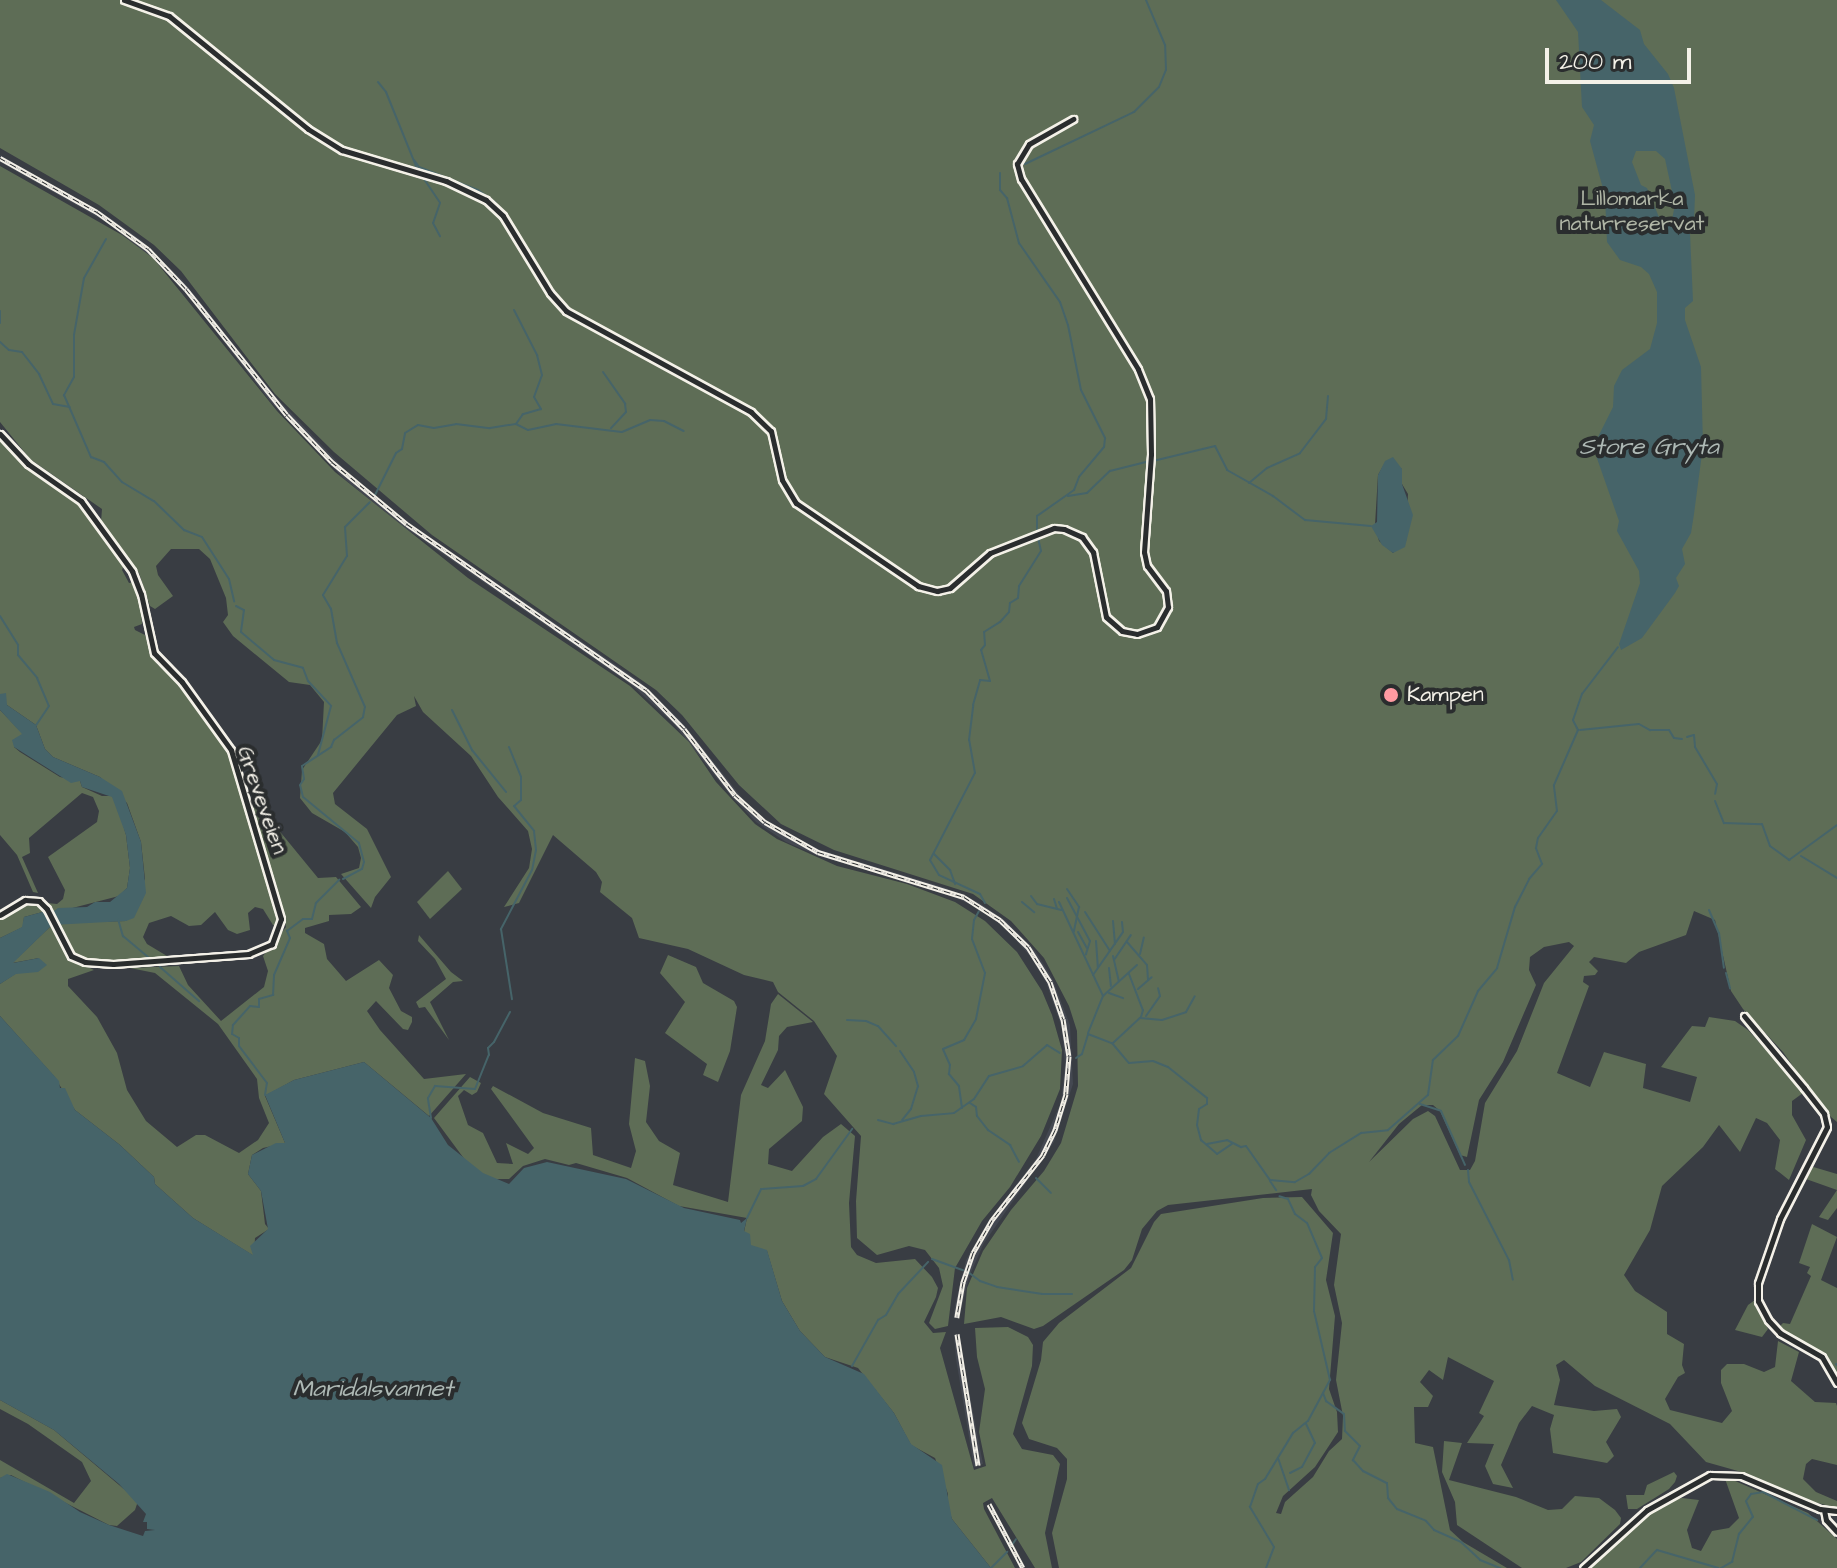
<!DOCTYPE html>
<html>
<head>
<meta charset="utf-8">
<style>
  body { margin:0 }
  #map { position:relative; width:1837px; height:1568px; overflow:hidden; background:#393d43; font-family:"Architects Daughter",sans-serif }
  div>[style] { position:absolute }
  .built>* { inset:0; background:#444851 }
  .green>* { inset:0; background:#5e6d56 }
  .water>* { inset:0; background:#466469 }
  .stream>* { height:2px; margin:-1px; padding:0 1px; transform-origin:1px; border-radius:1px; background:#466469 }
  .roads { filter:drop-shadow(2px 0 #f4f1e8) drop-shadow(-2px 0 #f4f1e8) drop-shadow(0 2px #f4f1e8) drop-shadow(0 -2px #f4f1e8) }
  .minor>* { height:5px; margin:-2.5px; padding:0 2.5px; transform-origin:2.5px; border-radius:2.5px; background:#2a2d2e }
  .rail>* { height:5px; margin-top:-2.5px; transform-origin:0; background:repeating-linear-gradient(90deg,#2a2d2e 0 6px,#f4f1e8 0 12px); box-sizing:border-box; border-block:2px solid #f4f1e8 }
  .dots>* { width:22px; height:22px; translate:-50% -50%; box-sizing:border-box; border:4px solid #2a2d2e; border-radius:50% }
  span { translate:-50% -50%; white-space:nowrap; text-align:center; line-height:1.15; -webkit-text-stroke:8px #2a2d2e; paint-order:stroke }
  .park-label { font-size:22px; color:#b0b6a6 }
  .poi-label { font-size:22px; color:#f4f1e8 }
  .left { translate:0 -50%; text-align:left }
  .street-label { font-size:22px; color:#f4f1e8 }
  .water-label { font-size:24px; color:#aeb9b5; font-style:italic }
  .scale { position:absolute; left:1545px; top:48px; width:146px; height:36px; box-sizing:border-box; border:4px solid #f4f1e8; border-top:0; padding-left:10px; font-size:24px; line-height:28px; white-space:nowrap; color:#f4f1e8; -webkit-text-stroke:6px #2a2d2e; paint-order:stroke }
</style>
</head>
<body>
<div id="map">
  <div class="built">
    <i style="clip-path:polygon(0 155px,110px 218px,141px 240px,183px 281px,275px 396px,347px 472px,405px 520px,639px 681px,680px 720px,747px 804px,773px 826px,820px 850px,946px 888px,978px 902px,1006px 921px,1036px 952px,1052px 978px,1070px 1025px,1073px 1084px,1054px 1142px,984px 1243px,969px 1277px,959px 1317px,954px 1315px,955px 1305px,966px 1260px,987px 1223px,1036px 1159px,1061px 1102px,1065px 1065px,1062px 1028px,1046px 982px,1030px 956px,1005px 928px,976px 907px,945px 893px,819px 856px,786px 842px,756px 822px,731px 796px,674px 724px,633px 686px,401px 525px,342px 477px,269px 400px,190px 298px,156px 261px,106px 222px,0 162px)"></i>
    <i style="clip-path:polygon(958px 1334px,983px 1464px,974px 1467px,956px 1359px,954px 1335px)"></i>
  </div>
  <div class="green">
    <i style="clip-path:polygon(evenodd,0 0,1837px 0,1837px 1122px,1825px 1112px,1783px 1052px,1743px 1009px,1731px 991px,1715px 920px,1694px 911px,1686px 935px,1639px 952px,1626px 963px,1594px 957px,1589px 962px,1598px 971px,1595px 975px,1584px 976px,1583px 982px,1589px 986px,1557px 1073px,1590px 1087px,1604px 1052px,1646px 1064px,1643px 1088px,1690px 1102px,1697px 1077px,1661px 1067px,1692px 1026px,1705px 1027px,1709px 1017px,1735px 1021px,1748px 1030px,1797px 1084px,1803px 1093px,1792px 1101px,1792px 1115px,1806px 1140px,1789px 1180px,1775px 1169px,1780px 1140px,1767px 1123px,1756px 1118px,1740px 1152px,1719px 1125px,1703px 1147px,1662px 1186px,1650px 1230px,1624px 1275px,1635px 1291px,1667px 1312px,1667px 1334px,1684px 1344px,1682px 1365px,1685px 1373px,1678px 1377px,1665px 1399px,1670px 1410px,1722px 1423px,1732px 1411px,1721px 1383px,1721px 1370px,1727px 1364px,1744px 1364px,1764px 1372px,1775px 1367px,1778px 1341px,1799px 1352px,1791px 1381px,1815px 1402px,1836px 1403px,1837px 1406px,1837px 1465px,1812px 1459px,1806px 1464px,1803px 1479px,1816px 1492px,1837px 1501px,1837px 1508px,1814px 1502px,1745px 1473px,1706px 1462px,1670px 1424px,1595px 1386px,1564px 1360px,1556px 1365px,1560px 1380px,1554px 1405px,1594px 1411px,1617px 1409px,1621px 1417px,1606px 1442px,1614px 1456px,1607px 1463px,1553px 1453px,1550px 1429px,1554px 1415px,1532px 1406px,1519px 1423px,1501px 1465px,1513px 1488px,1493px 1484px,1485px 1466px,1494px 1444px,1467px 1443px,1484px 1416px,1479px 1413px,1494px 1381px,1448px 1357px,1443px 1380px,1429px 1370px,1420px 1382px,1433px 1396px,1428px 1407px,1414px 1407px,1415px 1443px,1433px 1447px,1450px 1530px,1463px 1542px,1507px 1568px,1059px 1568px,1052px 1533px,1067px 1479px,1067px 1459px,1057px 1448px,1029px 1439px,1022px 1423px,1041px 1360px,1043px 1342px,1059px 1323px,1131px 1268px,1154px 1222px,1161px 1214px,1263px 1198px,1302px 1197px,1333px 1233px,1326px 1280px,1335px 1316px,1329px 1389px,1337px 1412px,1338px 1432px,1315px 1467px,1283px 1496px,1276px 1513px,1281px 1514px,1285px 1502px,1313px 1477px,1329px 1451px,1342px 1439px,1343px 1416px,1336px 1380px,1342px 1323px,1334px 1285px,1341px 1234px,1319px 1211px,1311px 1195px,1312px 1189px,1168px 1205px,1157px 1211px,1142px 1229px,1132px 1260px,1124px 1270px,1043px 1326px,1034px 1329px,1001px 1317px,964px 1324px,967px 1288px,983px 1251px,1011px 1210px,1044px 1171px,1061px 1143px,1078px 1086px,1077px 1031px,1069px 1006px,1044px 958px,1011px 921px,973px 894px,834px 850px,781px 824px,739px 785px,682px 715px,656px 690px,432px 535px,334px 452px,275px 394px,181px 271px,154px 245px,99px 205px,0 148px,0 0,1386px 461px,1402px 469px,1402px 484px,1408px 494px,1406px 542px,1393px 553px,1379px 541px,1375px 525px,1378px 475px,1386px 461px,0 0,1569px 942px,1574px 946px,1544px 983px,1517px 1051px,1485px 1103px,1475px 1161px,1470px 1170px,1460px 1170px,1435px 1116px,1428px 1111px,1413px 1119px,1369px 1162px,1399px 1124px,1422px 1105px,1433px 1105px,1440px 1111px,1460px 1155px,1467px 1157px,1479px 1100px,1503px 1062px,1536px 985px,1529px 970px,1530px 957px,1544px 947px,1569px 942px)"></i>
    <i style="clip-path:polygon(0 166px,122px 235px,153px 258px,277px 411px,335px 472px,468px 578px,630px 686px,689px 742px,716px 782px,755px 824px,777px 839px,837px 866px,907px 884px,955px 902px,985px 921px,1017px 952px,1042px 991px,1052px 1015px,1062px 1050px,1060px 1089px,1041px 1136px,1010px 1187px,982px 1221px,955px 1268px,948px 1326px,935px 1329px,929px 1323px,943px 1286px,939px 1268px,925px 1250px,909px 1246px,877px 1255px,857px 1238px,856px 1201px,861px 1136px,824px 1094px,837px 1056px,814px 1021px,778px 992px,773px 982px,744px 975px,688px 949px,639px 938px,632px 918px,600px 892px,602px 882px,596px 872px,553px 835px,519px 903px,504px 907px,529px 868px,532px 849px,528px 831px,498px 797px,471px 756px,423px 712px,414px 696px,416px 706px,397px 715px,333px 793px,335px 804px,367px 829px,391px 877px,375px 897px,371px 908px,341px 874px,359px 868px,361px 858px,358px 847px,345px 832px,312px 813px,300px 798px,302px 770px,322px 740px,324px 702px,310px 685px,289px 682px,233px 636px,223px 622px,228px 615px,226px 598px,210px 559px,199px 549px,171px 549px,163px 558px,156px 566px,158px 575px,173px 596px,155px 609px,150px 606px,139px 573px,101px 522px,102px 509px,30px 459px,0 422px)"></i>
    <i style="clip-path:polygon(0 438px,19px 460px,85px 509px,125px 563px,122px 570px,129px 583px,135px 582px,141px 606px,142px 624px,134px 627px,135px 630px,145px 635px,157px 664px,180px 683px,225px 743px,279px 926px,273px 925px,263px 909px,255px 907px,248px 913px,250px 930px,237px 934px,228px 930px,215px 912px,201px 925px,189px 926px,171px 916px,149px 923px,143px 937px,147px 944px,172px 959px,94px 962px,71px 954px,58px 923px,126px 921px,145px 879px,141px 842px,127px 803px,100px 777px,53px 757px,45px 749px,36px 725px,7px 705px,0 694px)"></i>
    <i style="clip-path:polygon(0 710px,23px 734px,14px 747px,20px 752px,60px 777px,80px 781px,82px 787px,102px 796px,112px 796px,117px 804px,126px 835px,130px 868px,127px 888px,119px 896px,53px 913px,47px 903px,57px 904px,63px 899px,65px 890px,48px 857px,97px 822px,99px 811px,93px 797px,82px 793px,29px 838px,30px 853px,22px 857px,38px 893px,33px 892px,17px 855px,0 835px)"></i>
    <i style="clip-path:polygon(249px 804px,263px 811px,266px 827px,281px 851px,285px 850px,273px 828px,277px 828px,318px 878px,336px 877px,361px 907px,351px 914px,329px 915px,329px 921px,305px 928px,305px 933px,324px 944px,327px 959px,346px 981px,379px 960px,393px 975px,389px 988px,401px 1011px,412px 1017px,412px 1022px,408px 1030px,403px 1029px,376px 1001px,367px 1011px,380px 1030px,424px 1079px,466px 1074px,429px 1116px,364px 1062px,294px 1080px,265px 1096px,285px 1143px,263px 1148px,252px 1155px,248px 1174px,261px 1191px,265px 1224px,269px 1229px,255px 1238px,254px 1256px,193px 1218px,155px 1184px,154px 1177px,120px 1145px,75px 1110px,54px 1076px,0 1016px,0 984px,39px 958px,12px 963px,52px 925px,66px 956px,94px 970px,68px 979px,68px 986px,97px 1017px,117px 1053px,127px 1090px,146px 1121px,177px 1147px,196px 1135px,205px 1135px,239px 1153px,258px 1140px,269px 1123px,259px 1098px,257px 1079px,218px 1024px,155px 973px,130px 968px,179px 966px,188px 985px,221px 1021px,264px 987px,268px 971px,263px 956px,286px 927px,276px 884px)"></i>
    <i style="clip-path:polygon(448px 871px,462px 889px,430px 919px,417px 902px)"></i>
    <i style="clip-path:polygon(27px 901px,46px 911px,24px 917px,23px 927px,0 938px,0 917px)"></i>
    <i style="clip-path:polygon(419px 935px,451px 972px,463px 981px,453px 982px,430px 1002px,449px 1040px,425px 1007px,419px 1008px,416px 1002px,446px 979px,435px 959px,418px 941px)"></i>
    <i style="clip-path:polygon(668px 955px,696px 967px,703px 983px,734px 1001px,737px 1007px,730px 1051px,718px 1082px,703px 1075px,707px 1064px,665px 1033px,685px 1002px,660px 973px)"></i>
    <i style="clip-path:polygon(778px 994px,813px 1022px,787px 1027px,779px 1036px,778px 1050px,761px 1085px,768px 1088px,785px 1070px,803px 1107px,802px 1121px,769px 1149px,768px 1164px,792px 1171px,823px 1137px,841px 1124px,855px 1136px,849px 1203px,851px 1247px,857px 1255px,876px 1263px,915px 1259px,932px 1277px,938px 1288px,936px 1297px,924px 1322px,933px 1333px,946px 1332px,940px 1348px,974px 1470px,986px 1466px,979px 1432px,985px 1389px,977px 1357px,975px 1328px,1008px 1327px,1028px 1337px,1033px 1345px,1032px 1366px,1013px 1434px,1022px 1449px,1053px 1455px,1060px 1464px,1045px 1533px,1052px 1568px,1035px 1568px,992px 1498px,983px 1503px,984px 1509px,1015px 1568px,991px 1568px,952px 1519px,947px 1505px,948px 1494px,935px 1458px,911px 1445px,894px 1413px,858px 1368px,825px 1357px,800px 1331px,782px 1301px,767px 1251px,741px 1246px,747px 1218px,679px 1206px,627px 1178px,576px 1163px,569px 1165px,545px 1159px,523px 1166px,509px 1179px,493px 1179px,471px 1168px,434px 1118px,470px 1077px,481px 1083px,477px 1092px,472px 1095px,464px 1090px,458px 1096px,468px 1125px,483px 1133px,497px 1163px,513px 1164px,506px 1143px,528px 1154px,534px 1148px,491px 1089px,493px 1086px,543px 1113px,591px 1128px,593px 1155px,631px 1168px,636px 1151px,629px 1124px,635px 1058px,645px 1061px,650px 1086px,646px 1122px,659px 1141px,680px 1153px,673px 1185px,728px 1202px,741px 1095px,765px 1041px,771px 1004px)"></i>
    <i style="clip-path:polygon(1810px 1166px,1837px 1174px,1837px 1208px,1828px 1220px,1819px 1217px,1837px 1190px,1806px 1179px)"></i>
    <i style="clip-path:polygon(1812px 1224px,1837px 1237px,1821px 1280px,1837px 1288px,1837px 1376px,1820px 1352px,1779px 1327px,1783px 1323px,1790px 1324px,1811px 1276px,1807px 1273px,1810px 1267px,1799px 1263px)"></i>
    <i style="clip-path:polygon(1755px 1300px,1768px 1329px,1762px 1337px,1735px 1330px,1748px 1305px)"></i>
    <i style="clip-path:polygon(0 1400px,54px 1430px,138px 1501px,135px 1510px,117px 1526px,109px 1525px,11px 1475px,0 1478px,0 1460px,74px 1503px,91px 1481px,82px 1462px,28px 1424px,0 1409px)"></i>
    <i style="clip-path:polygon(1444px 1441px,1462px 1443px,1449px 1480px,1516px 1497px,1548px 1510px,1562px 1509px,1575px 1496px,1599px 1498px,1615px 1510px,1621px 1518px,1620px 1524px,1581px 1562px,1566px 1568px,1522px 1568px,1457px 1525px,1455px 1502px,1442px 1472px)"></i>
    <i style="clip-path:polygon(1674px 1472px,1677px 1476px,1675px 1482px,1669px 1489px,1637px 1509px,1628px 1509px,1626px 1495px,1644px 1495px,1647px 1485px)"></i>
    <i style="clip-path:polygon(1724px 1476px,1808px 1513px,1837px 1539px,1837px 1568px,1591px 1568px,1633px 1526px,1671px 1500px,1682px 1498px,1699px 1500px,1687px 1530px,1692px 1548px,1701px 1551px,1712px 1531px,1729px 1528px,1739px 1518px)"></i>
  </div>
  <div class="water">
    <i style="clip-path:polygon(evenodd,1556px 0,1601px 0,1640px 30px,1644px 44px,1668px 74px,1674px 88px,1695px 195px,1694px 221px,1690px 233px,1693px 301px,1685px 308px,1685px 320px,1701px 367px,1703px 446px,1694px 514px,1691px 533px,1682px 549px,1685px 564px,1676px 578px,1679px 586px,1675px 593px,1642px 638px,1621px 650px,1619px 644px,1640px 583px,1639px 571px,1617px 531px,1619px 521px,1593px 447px,1613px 407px,1614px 386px,1622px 370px,1650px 349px,1657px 323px,1657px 292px,1649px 274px,1641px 267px,1620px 260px,1607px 242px,1605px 196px,1590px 141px,1594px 125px,1582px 107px,1578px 32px,1556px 0,1636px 151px,1656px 151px,1665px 159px,1675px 205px,1671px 224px,1661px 222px,1647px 188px,1641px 185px,1632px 162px,1636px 151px)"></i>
    <i style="clip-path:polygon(1393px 457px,1402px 469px,1402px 484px,1413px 515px,1405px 547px,1393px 553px,1382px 545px,1371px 526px,1377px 522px,1378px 475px,1385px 461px)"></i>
    <i style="clip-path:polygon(6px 693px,7px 705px,36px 725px,45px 749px,53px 757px,100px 777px,122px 791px,141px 842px,146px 893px,134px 918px,126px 921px,52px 925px,13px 963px,39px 958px,47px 965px,38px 972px,16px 974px,0 984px,0 938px,22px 927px,24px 917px,46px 911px,49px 915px,58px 908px,87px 907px,95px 902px,110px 902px,127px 888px,130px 868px,126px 835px,112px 797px,82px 787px,80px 781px,71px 783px,14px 747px,12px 740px,22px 734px,0 710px,0 694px)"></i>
    <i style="clip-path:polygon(0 1016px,59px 1081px,60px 1088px,65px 1088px,75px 1110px,120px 1145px,154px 1177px,155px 1184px,193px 1218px,253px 1255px,250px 1246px,268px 1229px,261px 1191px,248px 1174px,252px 1155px,276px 1143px,285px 1143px,265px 1095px,294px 1080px,364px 1062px,431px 1118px,448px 1145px,483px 1173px,509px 1184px,524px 1168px,547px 1162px,626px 1179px,684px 1208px,740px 1220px,741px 1223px,747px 1218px,744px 1231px,750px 1234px,751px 1245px,767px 1250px,782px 1301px,800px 1331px,825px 1357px,864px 1374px,894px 1413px,911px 1444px,942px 1465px,952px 1519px,991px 1568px,0 1568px,0 1478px,7px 1474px,50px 1492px,80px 1512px,109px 1525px,143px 1536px,145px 1531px,155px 1530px,147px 1529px,147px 1522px,143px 1522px,146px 1514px,119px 1484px,54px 1430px,0 1400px)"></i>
  </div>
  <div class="stream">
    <i style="left:378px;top:82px;width:13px;rotate:51deg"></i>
    <i style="left:386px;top:92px;width:85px;rotate:67.9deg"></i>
    <i style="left:414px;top:160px;width:9px;rotate:54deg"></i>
    <i style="left:419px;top:167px;width:63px;rotate:21.3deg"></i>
    <i style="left:478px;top:190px;width:22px;rotate:36deg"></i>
    <i style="left:1025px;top:164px;width:121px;rotate:-25.5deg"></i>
    <i style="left:1134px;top:112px;width:35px;rotate:-45deg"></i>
    <i style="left:1159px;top:87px;width:18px;rotate:-68deg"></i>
    <i style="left:1166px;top:70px;width:25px;rotate:-92deg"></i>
    <i style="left:1165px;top:45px;width:49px;rotate:-112.9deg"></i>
    <i style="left:1000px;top:173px;width:17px;rotate:90deg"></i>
    <i style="left:1000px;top:190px;width:11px;rotate:49deg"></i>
    <i style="left:1007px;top:198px;width:47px;rotate:75.1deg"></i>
    <i style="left:1019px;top:243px;width:72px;rotate:55.2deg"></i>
    <i style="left:1060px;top:302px;width:24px;rotate:71deg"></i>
    <i style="left:1068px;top:325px;width:66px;rotate:78.7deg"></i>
    <i style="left:1081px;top:390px;width:54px;rotate:63.4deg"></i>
    <i style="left:1105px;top:438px;width:9px;rotate:96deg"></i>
    <i style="left:1104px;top:447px;width:39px;rotate:130deg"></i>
    <i style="left:1079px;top:477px;width:14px;rotate:111deg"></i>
    <i style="left:1074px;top:490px;width:45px;rotate:144.9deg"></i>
    <i style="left:1037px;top:516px;width:13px;rotate:90deg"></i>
    <i style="left:422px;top:176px;width:32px;rotate:56deg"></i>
    <i style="left:440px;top:203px;width:21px;rotate:109deg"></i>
    <i style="left:433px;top:223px;width:15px;rotate:62deg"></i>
    <i style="left:499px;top:207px;width:14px;rotate:54deg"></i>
    <i style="left:106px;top:239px;width:45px;rotate:119.4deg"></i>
    <i style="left:84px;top:278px;width:58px;rotate:100deg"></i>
    <i style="left:74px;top:335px;width:42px;rotate:90deg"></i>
    <i style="left:74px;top:377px;width:21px;rotate:119deg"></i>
    <i style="left:64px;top:395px;width:68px;rotate:66.5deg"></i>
    <i style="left:91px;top:457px;width:14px;rotate:21deg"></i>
    <i style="left:104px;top:462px;width:27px;rotate:48deg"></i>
    <i style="left:122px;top:482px;width:37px;rotate:31deg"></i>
    <i style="left:154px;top:501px;width:42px;rotate:44deg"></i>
    <i style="left:184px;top:530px;width:19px;rotate:21deg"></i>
    <i style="left:202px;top:537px;width:50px;rotate:57.3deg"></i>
    <i style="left:229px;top:579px;width:23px;rotate:77deg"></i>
    <i style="left:514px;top:310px;width:51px;rotate:62.9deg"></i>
    <i style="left:537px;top:355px;width:21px;rotate:76deg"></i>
    <i style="left:542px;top:375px;width:23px;rotate:110deg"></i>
    <i style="left:534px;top:397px;width:14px;rotate:60deg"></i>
    <i style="left:541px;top:409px;width:19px;rotate:164deg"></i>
    <i style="left:523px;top:414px;width:12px;rotate:125deg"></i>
    <i style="left:0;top:311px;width:12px;rotate:90deg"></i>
    <i style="left:0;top:342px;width:12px;rotate:42deg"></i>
    <i style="left:9px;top:350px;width:13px;rotate:9deg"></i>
    <i style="left:22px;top:352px;width:28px;rotate:52deg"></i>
    <i style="left:39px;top:374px;width:33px;rotate:65deg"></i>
    <i style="left:53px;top:404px;width:17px;rotate:10deg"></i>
    <i style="left:603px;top:372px;width:39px;rotate:55deg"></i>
    <i style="left:625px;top:404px;width:8px;rotate:83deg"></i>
    <i style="left:626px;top:412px;width:22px;rotate:133deg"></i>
    <i style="left:1153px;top:461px;width:64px;rotate:-13.6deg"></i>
    <i style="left:1215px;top:446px;width:27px;rotate:63deg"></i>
    <i style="left:1227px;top:470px;width:53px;rotate:29.5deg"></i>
    <i style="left:1273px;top:496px;width:40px;rotate:37deg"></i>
    <i style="left:1305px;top:520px;width:66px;rotate:5.2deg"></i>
    <i style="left:1249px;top:483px;width:23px;rotate:-40deg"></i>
    <i style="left:1267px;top:468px;width:36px;rotate:-24deg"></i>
    <i style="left:1300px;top:453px;width:43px;rotate:-52.6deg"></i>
    <i style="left:1326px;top:419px;width:23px;rotate:-85deg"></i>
    <i style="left:375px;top:495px;width:47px;rotate:-63.4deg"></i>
    <i style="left:396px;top:453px;width:7px;rotate:-34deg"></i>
    <i style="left:402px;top:449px;width:16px;rotate:-79deg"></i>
    <i style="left:405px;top:433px;width:15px;rotate:-32deg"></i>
    <i style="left:418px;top:425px;width:16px;rotate:11deg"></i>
    <i style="left:434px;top:428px;width:22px;rotate:-10deg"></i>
    <i style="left:456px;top:424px;width:34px;rotate:7deg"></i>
    <i style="left:490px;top:428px;width:26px;rotate:-9deg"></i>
    <i style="left:516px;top:424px;width:13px;rotate:27deg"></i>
    <i style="left:528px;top:430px;width:29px;rotate:-12deg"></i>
    <i style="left:556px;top:424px;width:66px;rotate:6.9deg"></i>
    <i style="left:622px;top:432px;width:30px;rotate:-23deg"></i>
    <i style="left:650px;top:420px;width:14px;rotate:4deg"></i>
    <i style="left:664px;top:421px;width:22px;rotate:27deg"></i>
    <i style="left:1068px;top:496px;width:19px;rotate:-9deg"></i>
    <i style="left:1087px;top:493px;width:32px;rotate:-44deg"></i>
    <i style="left:1110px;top:471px;width:38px;rotate:-14deg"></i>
    <i style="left:236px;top:606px;width:9px;rotate:27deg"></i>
    <i style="left:244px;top:610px;width:22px;rotate:98deg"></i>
    <i style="left:241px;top:632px;width:43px;rotate:40.3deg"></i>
    <i style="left:274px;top:660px;width:30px;rotate:15deg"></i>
    <i style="left:303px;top:668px;width:14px;rotate:69deg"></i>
    <i style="left:308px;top:681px;width:34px;rotate:47deg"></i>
    <i style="left:331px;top:706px;width:51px;rotate:104.9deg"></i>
    <i style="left:0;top:616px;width:34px;rotate:58deg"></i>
    <i style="left:18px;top:645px;width:10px;rotate:90deg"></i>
    <i style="left:18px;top:655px;width:30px;rotate:50deg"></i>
    <i style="left:37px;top:678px;width:30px;rotate:67deg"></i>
    <i style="left:49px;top:706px;width:23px;rotate:124deg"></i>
    <i style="left:452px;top:710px;width:45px;rotate:63.4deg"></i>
    <i style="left:472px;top:750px;width:54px;rotate:51deg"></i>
    <i style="left:1580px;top:730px;width:59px;rotate:-5.8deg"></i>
    <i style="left:1639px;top:724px;width:13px;rotate:29deg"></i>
    <i style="left:1650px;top:730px;width:19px"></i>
    <i style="left:1669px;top:730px;width:9px;rotate:58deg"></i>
    <i style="left:1674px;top:738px;width:8px;rotate:7deg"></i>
    <i style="left:1687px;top:737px;width:7px;rotate:-16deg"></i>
    <i style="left:1694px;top:735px;width:12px;rotate:85deg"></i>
    <i style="left:1695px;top:747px;width:43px;rotate:59.3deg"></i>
    <i style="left:1717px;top:784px;width:10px;rotate:101deg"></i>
    <i style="left:509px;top:747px;width:32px;rotate:68deg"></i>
    <i style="left:521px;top:777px;width:23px;rotate:90deg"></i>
    <i style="left:521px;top:800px;width:9px;rotate:139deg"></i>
    <i style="left:514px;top:806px;width:32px;rotate:51deg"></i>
    <i style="left:534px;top:831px;width:19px;rotate:84deg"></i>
    <i style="left:536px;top:850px;width:20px;rotate:101deg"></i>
    <i style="left:532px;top:870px;width:67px;rotate:117.7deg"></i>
    <i style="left:501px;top:929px;width:71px;rotate:81.1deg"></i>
    <i style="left:1715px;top:801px;width:24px;rotate:68deg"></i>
    <i style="left:1724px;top:823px;width:38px;rotate:2deg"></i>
    <i style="left:1762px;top:824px;width:23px;rotate:70deg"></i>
    <i style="left:1770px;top:846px;width:24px;rotate:36deg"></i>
    <i style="left:1789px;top:860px;width:59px;rotate:-36.1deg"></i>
    <i style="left:934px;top:854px;width:23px;rotate:45deg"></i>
    <i style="left:950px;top:870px;width:15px;rotate:70deg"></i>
    <i style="left:1801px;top:856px;width:42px;rotate:31.4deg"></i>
    <i style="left:343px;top:879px;width:21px;rotate:-28deg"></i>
    <i style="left:362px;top:869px;width:7px;rotate:-74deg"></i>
    <i style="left:364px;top:862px;width:20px;rotate:-105deg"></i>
    <i style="left:359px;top:843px;width:72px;rotate:-140.6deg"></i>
    <i style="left:303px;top:797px;width:12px;rotate:-104deg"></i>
    <i style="left:300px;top:785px;width:7px;rotate:-56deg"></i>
    <i style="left:304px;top:779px;width:13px;rotate:-99deg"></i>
    <i style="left:302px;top:766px;width:35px;rotate:-33deg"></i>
    <i style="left:331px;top:747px;width:8px;rotate:-67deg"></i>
    <i style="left:334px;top:740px;width:37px;rotate:-38deg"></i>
    <i style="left:363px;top:717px;width:10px;rotate:-79deg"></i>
    <i style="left:365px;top:707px;width:70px;rotate:-113.6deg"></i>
    <i style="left:337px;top:643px;width:35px;rotate:-100deg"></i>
    <i style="left:331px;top:609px;width:16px;rotate:-120deg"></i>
    <i style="left:323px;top:595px;width:46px;rotate:-58.4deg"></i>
    <i style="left:347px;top:556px;width:29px;rotate:-94deg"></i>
    <i style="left:345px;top:527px;width:35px;rotate:-45deg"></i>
    <i style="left:1067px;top:889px;width:22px;rotate:56deg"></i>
    <i style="left:1079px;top:907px;width:25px;rotate:102deg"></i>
    <i style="left:1031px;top:896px;width:10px;rotate:53deg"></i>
    <i style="left:1037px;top:904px;width:25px;rotate:14deg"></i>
    <i style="left:1067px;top:898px;width:49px;rotate:61.9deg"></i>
    <i style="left:1090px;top:941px;width:14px;rotate:107deg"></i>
    <i style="left:1054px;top:899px;width:10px;rotate:73deg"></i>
    <i style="left:1022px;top:902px;width:16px;rotate:40deg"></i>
    <i style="left:1059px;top:902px;width:104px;rotate:64.9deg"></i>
    <i style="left:985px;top:903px;width:10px;rotate:-119deg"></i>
    <i style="left:980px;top:894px;width:45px;rotate:-155.1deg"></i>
    <i style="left:939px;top:875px;width:17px;rotate:-121deg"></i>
    <i style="left:930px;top:860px;width:98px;rotate:-62.7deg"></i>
    <i style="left:975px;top:773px;width:34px;rotate:-100deg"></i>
    <i style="left:969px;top:740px;width:35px;rotate:-83deg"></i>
    <i style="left:973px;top:705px;width:26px;rotate:-74deg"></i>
    <i style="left:980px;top:680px;width:10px;rotate:6deg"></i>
    <i style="left:990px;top:681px;width:32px;rotate:-106deg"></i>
    <i style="left:981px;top:650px;width:6px;rotate:-51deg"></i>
    <i style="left:985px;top:645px;width:13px;rotate:-94deg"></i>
    <i style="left:984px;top:632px;width:19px;rotate:-32deg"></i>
    <i style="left:1000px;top:622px;width:13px;rotate:-48deg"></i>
    <i style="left:1009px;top:612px;width:9px;rotate:-84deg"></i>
    <i style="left:1010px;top:603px;width:9px;rotate:-32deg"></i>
    <i style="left:1018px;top:598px;width:12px;rotate:-85deg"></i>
    <i style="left:1019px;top:586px;width:41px;rotate:-57.8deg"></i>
    <i style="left:1041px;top:551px;width:13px;rotate:-103deg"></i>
    <i style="left:1709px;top:910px;width:25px;rotate:67deg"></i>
    <i style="left:1719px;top:933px;width:35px;rotate:82deg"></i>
    <i style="left:1085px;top:912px;width:46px;rotate:57.3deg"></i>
    <i style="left:118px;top:919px;width:18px;rotate:74deg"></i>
    <i style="left:123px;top:936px;width:35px;rotate:40deg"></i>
    <i style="left:1113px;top:921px;width:23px;rotate:85deg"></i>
    <i style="left:1078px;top:932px;width:18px;rotate:61deg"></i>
    <i style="left:1096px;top:941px;width:26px;rotate:86deg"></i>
    <i style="left:1127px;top:942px;width:30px;rotate:49deg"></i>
    <i style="left:1147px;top:965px;width:15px;rotate:86deg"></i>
    <i style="left:1140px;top:954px;width:17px;rotate:-77deg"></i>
    <i style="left:1113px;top:956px;width:26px;rotate:77deg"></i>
    <i style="left:1114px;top:960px;width:30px;rotate:-56deg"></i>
    <i style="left:160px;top:967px;width:52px;rotate:41.1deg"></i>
    <i style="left:1109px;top:968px;width:18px;rotate:84deg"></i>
    <i style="left:1726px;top:973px;width:16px;rotate:75deg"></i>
    <i style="left:1129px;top:974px;width:39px;rotate:69deg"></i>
    <i style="left:1143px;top:1010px;width:7px;rotate:106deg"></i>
    <i style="left:1093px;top:975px;width:52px;rotate:-55.1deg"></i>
    <i style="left:1123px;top:932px;width:10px;rotate:-96deg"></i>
    <i style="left:1138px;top:989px;width:18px;rotate:-41deg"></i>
    <i style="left:1109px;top:993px;width:15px;rotate:20deg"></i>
    <i style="left:1146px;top:1016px;width:24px;rotate:-55deg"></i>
    <i style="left:1160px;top:996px;width:8px;rotate:-104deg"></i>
    <i style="left:847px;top:1020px;width:19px;rotate:3deg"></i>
    <i style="left:866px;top:1021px;width:13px;rotate:23deg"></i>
    <i style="left:878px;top:1026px;width:27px;rotate:48deg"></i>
    <i style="left:1088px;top:1033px;width:40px;rotate:-68deg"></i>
    <i style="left:1103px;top:996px;width:46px;rotate:-42.4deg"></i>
    <i style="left:1113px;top:1043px;width:37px;rotate:-43deg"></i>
    <i style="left:1140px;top:1018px;width:22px;rotate:5deg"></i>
    <i style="left:1162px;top:1020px;width:25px;rotate:-18deg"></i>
    <i style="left:1186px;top:1012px;width:18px;rotate:-61deg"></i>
    <i style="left:900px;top:1051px;width:25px;rotate:56deg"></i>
    <i style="left:914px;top:1072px;width:15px;rotate:74deg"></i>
    <i style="left:918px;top:1086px;width:24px;rotate:107deg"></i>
    <i style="left:911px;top:1109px;width:14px;rotate:129deg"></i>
    <i style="left:1076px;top:1058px;width:7px;rotate:-34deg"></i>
    <i style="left:1082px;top:1054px;width:21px;rotate:-73deg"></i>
    <i style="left:1088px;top:1034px;width:26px;rotate:21deg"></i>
    <i style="left:1112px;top:1043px;width:26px;rotate:50deg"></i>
    <i style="left:1129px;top:1063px;width:24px;rotate:-5deg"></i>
    <i style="left:1153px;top:1061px;width:16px;rotate:22deg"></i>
    <i style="left:1168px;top:1067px;width:50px;rotate:38.5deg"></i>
    <i style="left:1207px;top:1098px;width:6px;rotate:90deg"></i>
    <i style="left:1207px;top:1104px;width:9px;rotate:148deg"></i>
    <i style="left:1199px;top:1109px;width:16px;rotate:97deg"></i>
    <i style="left:1197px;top:1125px;width:16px;rotate:75deg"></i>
    <i style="left:1201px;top:1140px;width:21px;rotate:41deg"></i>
    <i style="left:1217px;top:1154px;width:18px;rotate:-34deg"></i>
    <i style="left:265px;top:1095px;width:12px;rotate:-81deg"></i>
    <i style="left:267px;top:1083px;width:46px;rotate:-127.1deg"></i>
    <i style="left:239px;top:1046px;width:8px;rotate:-90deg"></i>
    <i style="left:239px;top:1038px;width:8px;rotate:-150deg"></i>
    <i style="left:232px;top:1034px;width:9px;rotate:-84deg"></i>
    <i style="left:233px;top:1025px;width:25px;rotate:-48deg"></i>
    <i style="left:250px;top:1006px;width:9px;rotate:6deg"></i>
    <i style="left:259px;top:1007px;width:8px;rotate:-90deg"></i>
    <i style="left:259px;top:999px;width:15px;rotate:-16deg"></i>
    <i style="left:273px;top:995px;width:20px;rotate:-87deg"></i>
    <i style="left:274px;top:975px;width:40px;rotate:-66.6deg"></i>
    <i style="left:290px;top:938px;width:8px;rotate:-113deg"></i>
    <i style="left:287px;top:931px;width:20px;rotate:-37deg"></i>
    <i style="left:303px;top:919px;width:9px"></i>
    <i style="left:312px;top:919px;width:16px;rotate:-76deg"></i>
    <i style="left:316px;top:903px;width:33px;rotate:-45deg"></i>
    <i style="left:970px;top:1103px;width:7px;rotate:34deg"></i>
    <i style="left:976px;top:1107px;width:9px;rotate:84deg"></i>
    <i style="left:977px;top:1116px;width:18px;rotate:52deg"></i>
    <i style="left:988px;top:1130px;width:27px;rotate:34deg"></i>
    <i style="left:1010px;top:1145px;width:19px;rotate:62deg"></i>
    <i style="left:1420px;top:1104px;width:22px;rotate:18deg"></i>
    <i style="left:1441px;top:1111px;width:59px;rotate:66deg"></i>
    <i style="left:962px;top:1108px;width:22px;rotate:-98deg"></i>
    <i style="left:959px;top:1086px;width:16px;rotate:-130deg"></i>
    <i style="left:949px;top:1074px;width:9px;rotate:-84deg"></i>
    <i style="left:950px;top:1065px;width:17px;rotate:-114deg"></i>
    <i style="left:943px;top:1049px;width:23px;rotate:-23deg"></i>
    <i style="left:964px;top:1040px;width:24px;rotate:-60deg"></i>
    <i style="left:976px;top:1019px;width:47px;rotate:-78.9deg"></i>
    <i style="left:985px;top:973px;width:36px;rotate:-111deg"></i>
    <i style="left:972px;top:939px;width:19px;rotate:-84deg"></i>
    <i style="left:974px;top:920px;width:10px;rotate:-61deg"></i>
    <i style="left:431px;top:1118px;width:20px;rotate:-99deg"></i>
    <i style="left:428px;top:1098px;width:14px;rotate:-60deg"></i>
    <i style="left:435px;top:1086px;width:40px;rotate:4.3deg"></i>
    <i style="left:475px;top:1089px;width:37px;rotate:-68deg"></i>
    <i style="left:489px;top:1055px;width:7px;rotate:-98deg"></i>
    <i style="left:488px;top:1048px;width:8px;rotate:-45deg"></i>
    <i style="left:494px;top:1042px;width:34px;rotate:-62deg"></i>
    <i style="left:878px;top:1120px;width:16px;rotate:15deg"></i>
    <i style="left:893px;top:1124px;width:29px;rotate:-16deg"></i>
    <i style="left:921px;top:1116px;width:33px;rotate:-5deg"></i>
    <i style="left:954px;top:1113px;width:24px;rotate:-35deg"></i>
    <i style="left:974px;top:1099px;width:27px;rotate:-57deg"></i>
    <i style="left:989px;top:1076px;width:35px;rotate:-16deg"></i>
    <i style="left:1023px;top:1066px;width:32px;rotate:-41deg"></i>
    <i style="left:1047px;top:1045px;width:15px;rotate:32deg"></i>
    <i style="left:1207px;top:1144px;width:20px;rotate:-11deg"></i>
    <i style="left:1227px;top:1140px;width:16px;rotate:27deg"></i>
    <i style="left:1241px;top:1147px;width:5px;rotate:-11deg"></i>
    <i style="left:1246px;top:1146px;width:42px;rotate:54.8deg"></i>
    <i style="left:1270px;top:1180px;width:25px;rotate:5deg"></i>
    <i style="left:1295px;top:1182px;width:16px;rotate:-30deg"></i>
    <i style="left:1309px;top:1174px;width:29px;rotate:-46deg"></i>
    <i style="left:1329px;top:1153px;width:38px;rotate:-32deg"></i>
    <i style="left:1361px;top:1133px;width:27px;rotate:-6deg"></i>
    <i style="left:1388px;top:1130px;width:53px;rotate:-41.2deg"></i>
    <i style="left:1428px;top:1095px;width:35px;rotate:-82deg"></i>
    <i style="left:1433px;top:1060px;width:35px;rotate:-44deg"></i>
    <i style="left:1458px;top:1036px;width:49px;rotate:-66deg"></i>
    <i style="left:1478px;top:991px;width:30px;rotate:-50deg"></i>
    <i style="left:1497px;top:968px;width:64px;rotate:-73.6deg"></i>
    <i style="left:1515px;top:907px;width:31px;rotate:-63deg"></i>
    <i style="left:1529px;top:879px;width:20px;rotate:-49deg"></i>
    <i style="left:1542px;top:864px;width:17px;rotate:-111deg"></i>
    <i style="left:1536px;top:848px;width:10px;rotate:-79deg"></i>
    <i style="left:1538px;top:838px;width:33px;rotate:-55deg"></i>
    <i style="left:1557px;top:811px;width:26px;rotate:-97deg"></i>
    <i style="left:1554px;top:785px;width:60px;rotate:-66.4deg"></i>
    <i style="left:1578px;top:730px;width:11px;rotate:-117deg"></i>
    <i style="left:1573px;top:720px;width:28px;rotate:-71deg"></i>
    <i style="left:1582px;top:694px;width:59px;rotate:-52.5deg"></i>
    <i style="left:1468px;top:1170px;width:12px;rotate:85deg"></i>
    <i style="left:1469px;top:1182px;width:88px;rotate:62.9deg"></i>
    <i style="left:1509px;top:1260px;width:20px;rotate:79deg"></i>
    <i style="left:1036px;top:1178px;width:21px;rotate:45deg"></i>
    <i style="left:1270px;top:1181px;width:11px;rotate:56deg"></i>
    <i style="left:747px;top:1218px;width:32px;rotate:-64deg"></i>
    <i style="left:761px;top:1189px;width:42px;rotate:-4.1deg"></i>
    <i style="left:803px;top:1186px;width:15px;rotate:-28deg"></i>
    <i style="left:816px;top:1179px;width:62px;rotate:-54.2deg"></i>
    <i style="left:932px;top:1259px;width:33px;rotate:20deg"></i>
    <i style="left:968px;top:1272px;width:15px;rotate:37deg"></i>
    <i style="left:980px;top:1281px;width:18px;rotate:19deg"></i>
    <i style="left:997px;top:1287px;width:46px;rotate:8.8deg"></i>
    <i style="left:1042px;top:1294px;width:30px"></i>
    <i style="left:1836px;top:1364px;width:1px;rotate:45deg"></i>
    <i style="left:852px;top:1366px;width:53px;rotate:-60.5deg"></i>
    <i style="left:878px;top:1320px;width:9px;rotate:-32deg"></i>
    <i style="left:886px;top:1315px;width:24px;rotate:-60deg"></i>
    <i style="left:898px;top:1294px;width:44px;rotate:-46.8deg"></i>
    <i style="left:1323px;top:1393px;width:9px;rotate:69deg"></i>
    <i style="left:1326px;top:1401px;width:22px;rotate:36deg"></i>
    <i style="left:1344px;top:1414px;width:17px;rotate:87deg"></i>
    <i style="left:1345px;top:1431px;width:21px;rotate:45deg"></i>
    <i style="left:1360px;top:1446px;width:16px;rotate:117deg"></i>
    <i style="left:1353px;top:1460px;width:15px;rotate:48deg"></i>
    <i style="left:1363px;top:1471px;width:27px;rotate:27deg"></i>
    <i style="left:1387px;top:1483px;width:15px;rotate:86deg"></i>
    <i style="left:1388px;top:1498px;width:14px;rotate:51deg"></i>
    <i style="left:1397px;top:1509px;width:31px;rotate:22deg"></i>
    <i style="left:1426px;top:1521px;width:12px;rotate:48deg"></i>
    <i style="left:1434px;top:1530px;width:30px;rotate:24deg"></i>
    <i style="left:1461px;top:1542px;width:26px;rotate:43deg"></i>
    <i style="left:1480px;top:1560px;width:22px;rotate:22deg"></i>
    <i style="left:1278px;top:1458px;width:34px;rotate:71deg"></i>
    <i style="left:1290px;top:1473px;width:13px;rotate:-27deg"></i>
    <i style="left:1302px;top:1467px;width:27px;rotate:-62deg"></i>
    <i style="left:1315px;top:1443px;width:21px;rotate:-115deg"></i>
    <i style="left:1012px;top:1545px;width:7px;rotate:-56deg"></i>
    <i style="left:991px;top:1568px;width:23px;rotate:-45deg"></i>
    <i style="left:1266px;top:1568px;width:22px;rotate:-69deg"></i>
    <i style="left:1274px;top:1547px;width:47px;rotate:-121deg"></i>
    <i style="left:1250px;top:1507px;width:24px;rotate:-71deg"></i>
    <i style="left:1258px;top:1484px;width:9px;rotate:-36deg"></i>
    <i style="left:1265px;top:1479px;width:54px;rotate:-58.7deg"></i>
    <i style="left:1293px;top:1433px;width:19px;rotate:-39deg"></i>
    <i style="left:1308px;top:1421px;width:47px;rotate:-61.8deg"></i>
    <i style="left:1330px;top:1380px;width:71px;rotate:-103.1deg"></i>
    <i style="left:1314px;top:1311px;width:44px;rotate:-88.7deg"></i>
    <i style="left:1315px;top:1267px;width:11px;rotate:-52deg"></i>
    <i style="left:1322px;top:1258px;width:38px;rotate:-113deg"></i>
    <i style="left:1307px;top:1223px;width:15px;rotate:-143deg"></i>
    <i style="left:1295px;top:1214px;width:17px;rotate:-115deg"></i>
    <i style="left:1288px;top:1199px;width:9px;rotate:-162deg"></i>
    <i style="left:1640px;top:1568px;width:25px;rotate:-47deg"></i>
    <i style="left:1657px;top:1550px;width:64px;rotate:16.4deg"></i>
    <i style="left:1721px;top:1568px;width:13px;rotate:-29deg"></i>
    <i style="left:1732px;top:1562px;width:29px;rotate:-76deg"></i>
    <i style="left:1739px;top:1534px;width:22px;rotate:-51deg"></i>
    <i style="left:1753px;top:1517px;width:17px;rotate:-114deg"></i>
    <i style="left:1746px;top:1501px;width:9px;rotate:-54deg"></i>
    <i style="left:1751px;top:1494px;width:12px;rotate:-9deg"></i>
    <i style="left:1763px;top:1492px;width:61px;rotate:27.4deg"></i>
  </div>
  <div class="roads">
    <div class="minor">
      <i style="left:124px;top:0;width:48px;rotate:19.6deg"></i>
      <i style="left:169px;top:16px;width:179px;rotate:39.1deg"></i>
      <i style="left:308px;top:129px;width:40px;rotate:32deg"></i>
      <i style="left:342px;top:150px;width:109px;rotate:16.6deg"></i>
      <i style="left:446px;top:181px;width:44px;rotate:25.4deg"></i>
      <i style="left:486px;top:200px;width:23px;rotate:43deg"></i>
      <i style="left:503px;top:216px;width:90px;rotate:58.6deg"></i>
      <i style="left:550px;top:293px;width:24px;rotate:48deg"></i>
      <i style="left:566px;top:311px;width:211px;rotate:28.6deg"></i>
      <i style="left:751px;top:412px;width:28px;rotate:44deg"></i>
      <i style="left:771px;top:431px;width:50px;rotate:77.3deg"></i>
      <i style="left:782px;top:480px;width:27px;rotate:59deg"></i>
      <i style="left:796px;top:503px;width:148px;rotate:34.2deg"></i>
      <i style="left:918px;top:586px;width:20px;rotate:15deg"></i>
      <i style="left:937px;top:591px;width:13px;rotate:-13deg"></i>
      <i style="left:950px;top:588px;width:53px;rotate:-41.2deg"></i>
      <i style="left:990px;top:553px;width:69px;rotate:-21.3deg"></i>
      <i style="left:1054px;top:528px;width:10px;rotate:6deg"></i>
      <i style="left:1064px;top:529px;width:20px;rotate:24deg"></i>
      <i style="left:1082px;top:537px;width:19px;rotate:54deg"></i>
      <i style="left:1093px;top:552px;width:66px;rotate:78.7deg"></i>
      <i style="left:1106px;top:617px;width:21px;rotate:41deg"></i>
      <i style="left:1122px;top:631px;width:15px;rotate:11deg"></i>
      <i style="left:1137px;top:634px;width:21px;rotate:-19deg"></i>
      <i style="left:1157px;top:627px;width:23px;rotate:-61deg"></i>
      <i style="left:1168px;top:607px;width:16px;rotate:-97deg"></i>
      <i style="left:1166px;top:591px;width:31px;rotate:-127deg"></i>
      <i style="left:1147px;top:566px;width:14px;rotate:-102deg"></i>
      <i style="left:1144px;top:552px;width:98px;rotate:-85.9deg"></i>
      <i style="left:1151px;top:454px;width:55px;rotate:-91deg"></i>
      <i style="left:1150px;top:399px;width:32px;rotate:-112deg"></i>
      <i style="left:1138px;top:369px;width:223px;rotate:-121.6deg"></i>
      <i style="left:1021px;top:179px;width:16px;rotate:-105deg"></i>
      <i style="left:1017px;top:164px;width:23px;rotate:-59deg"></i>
      <i style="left:1029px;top:144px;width:51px;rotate:-29.6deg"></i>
      <i style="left:0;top:434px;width:41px;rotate:47deg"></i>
      <i style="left:28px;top:464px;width:65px;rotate:34.9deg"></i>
      <i style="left:81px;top:501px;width:87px;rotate:53.9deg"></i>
      <i style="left:132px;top:571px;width:25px;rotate:69deg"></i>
      <i style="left:141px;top:594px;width:60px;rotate:77.6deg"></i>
      <i style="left:154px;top:653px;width:40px;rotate:46deg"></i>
      <i style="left:182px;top:682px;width:84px;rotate:54.2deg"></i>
      <i style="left:231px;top:750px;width:176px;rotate:73.5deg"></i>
      <i style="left:281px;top:919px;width:27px;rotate:110deg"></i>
      <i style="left:272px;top:944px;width:25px;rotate:157deg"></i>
      <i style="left:249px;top:954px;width:136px;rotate:175.8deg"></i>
      <i style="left:113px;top:964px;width:28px;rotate:-176deg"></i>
      <i style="left:85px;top:962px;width:15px;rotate:-157deg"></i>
      <i style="left:71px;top:956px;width:53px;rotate:-117.1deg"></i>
      <i style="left:47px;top:909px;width:11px;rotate:-135deg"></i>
      <i style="left:39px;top:901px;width:14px;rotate:-176deg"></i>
      <i style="left:25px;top:900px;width:29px;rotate:149deg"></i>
      <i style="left:1744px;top:1016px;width:94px;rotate:50.2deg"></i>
      <i style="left:1804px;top:1088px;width:33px;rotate:52deg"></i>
      <i style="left:1824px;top:1114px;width:13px;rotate:77deg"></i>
      <i style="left:1827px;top:1127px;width:103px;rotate:117.1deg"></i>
      <i style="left:1780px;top:1219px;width:68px;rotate:109deg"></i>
      <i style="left:1758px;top:1283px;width:18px;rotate:90deg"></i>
      <i style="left:1758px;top:1301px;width:21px;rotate:62deg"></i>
      <i style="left:1768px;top:1320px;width:18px;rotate:47deg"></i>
      <i style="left:1780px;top:1333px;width:48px;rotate:29.7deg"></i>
      <i style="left:1822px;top:1357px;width:30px;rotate:60deg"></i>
      <i style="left:1824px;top:1510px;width:10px;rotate:79deg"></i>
      <i style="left:1826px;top:1520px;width:16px;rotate:47deg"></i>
      <i style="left:1583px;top:1568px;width:86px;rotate:-42.2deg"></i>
      <i style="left:1647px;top:1510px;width:72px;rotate:-29.1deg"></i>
      <i style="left:1710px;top:1475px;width:31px;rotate:2deg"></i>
      <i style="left:1741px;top:1476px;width:86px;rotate:22.7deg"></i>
      <i style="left:1820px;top:1509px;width:17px;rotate:7deg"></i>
    </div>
  </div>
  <div class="rail">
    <i style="left:0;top:158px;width:111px;rotate:29.1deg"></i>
    <i style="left:97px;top:212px;width:63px;rotate:36deg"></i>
    <i style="left:148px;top:249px;width:55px;rotate:46.5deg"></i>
    <i style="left:186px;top:289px;width:161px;rotate:51.3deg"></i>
    <i style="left:287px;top:415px;width:65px;rotate:46.2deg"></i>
    <i style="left:332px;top:462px;width:97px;rotate:39.6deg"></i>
    <i style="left:407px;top:524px;width:291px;rotate:34.8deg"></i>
    <i style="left:646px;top:690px;width:54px;rotate:45.7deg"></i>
    <i style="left:684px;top:729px;width:83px;rotate:52.3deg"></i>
    <i style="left:735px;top:795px;width:40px;rotate:42deg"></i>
    <i style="left:765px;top:822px;width:61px;rotate:29.5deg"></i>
    <i style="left:818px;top:852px;width:153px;rotate:17.1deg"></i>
    <i style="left:964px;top:897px;width:43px;rotate:32.6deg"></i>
    <i style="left:1000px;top:920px;width:39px;rotate:44deg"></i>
    <i style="left:1028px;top:947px;width:41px;rotate:57.8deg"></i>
    <i style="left:1050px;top:982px;width:39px;rotate:71deg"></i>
    <i style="left:1063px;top:1019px;width:37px;rotate:81deg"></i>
    <i style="left:1069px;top:1056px;width:38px;rotate:95deg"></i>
    <i style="left:1066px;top:1094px;width:38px;rotate:107deg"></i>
    <i style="left:1055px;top:1130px;width:28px;rotate:116deg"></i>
    <i style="left:1043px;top:1155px;width:83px;rotate:128.1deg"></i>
    <i style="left:992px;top:1220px;width:38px;rotate:120deg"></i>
    <i style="left:973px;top:1253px;width:31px;rotate:109deg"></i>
    <i style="left:963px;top:1282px;width:36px;rotate:100deg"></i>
    <i style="left:957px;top:1334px;width:133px;rotate:80.9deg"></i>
    <i style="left:989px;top:1504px;width:72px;rotate:62deg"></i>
  </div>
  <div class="dots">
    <i style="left:1391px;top:695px;background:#ff9aa2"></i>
  </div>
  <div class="park-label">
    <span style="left:1632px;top:211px">Lillomarka<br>naturreservat</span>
  </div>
  <div class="poi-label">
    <span class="left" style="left:1407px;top:695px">Kampen</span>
  </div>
  <div class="street-label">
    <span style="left:262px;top:800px;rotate:71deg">Greveveien</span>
  </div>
  <div class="water-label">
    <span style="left:1649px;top:448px">Store Gryta</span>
    <span style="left:373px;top:1390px">Maridalsvannet</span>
  </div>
  <div class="scale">200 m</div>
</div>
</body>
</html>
